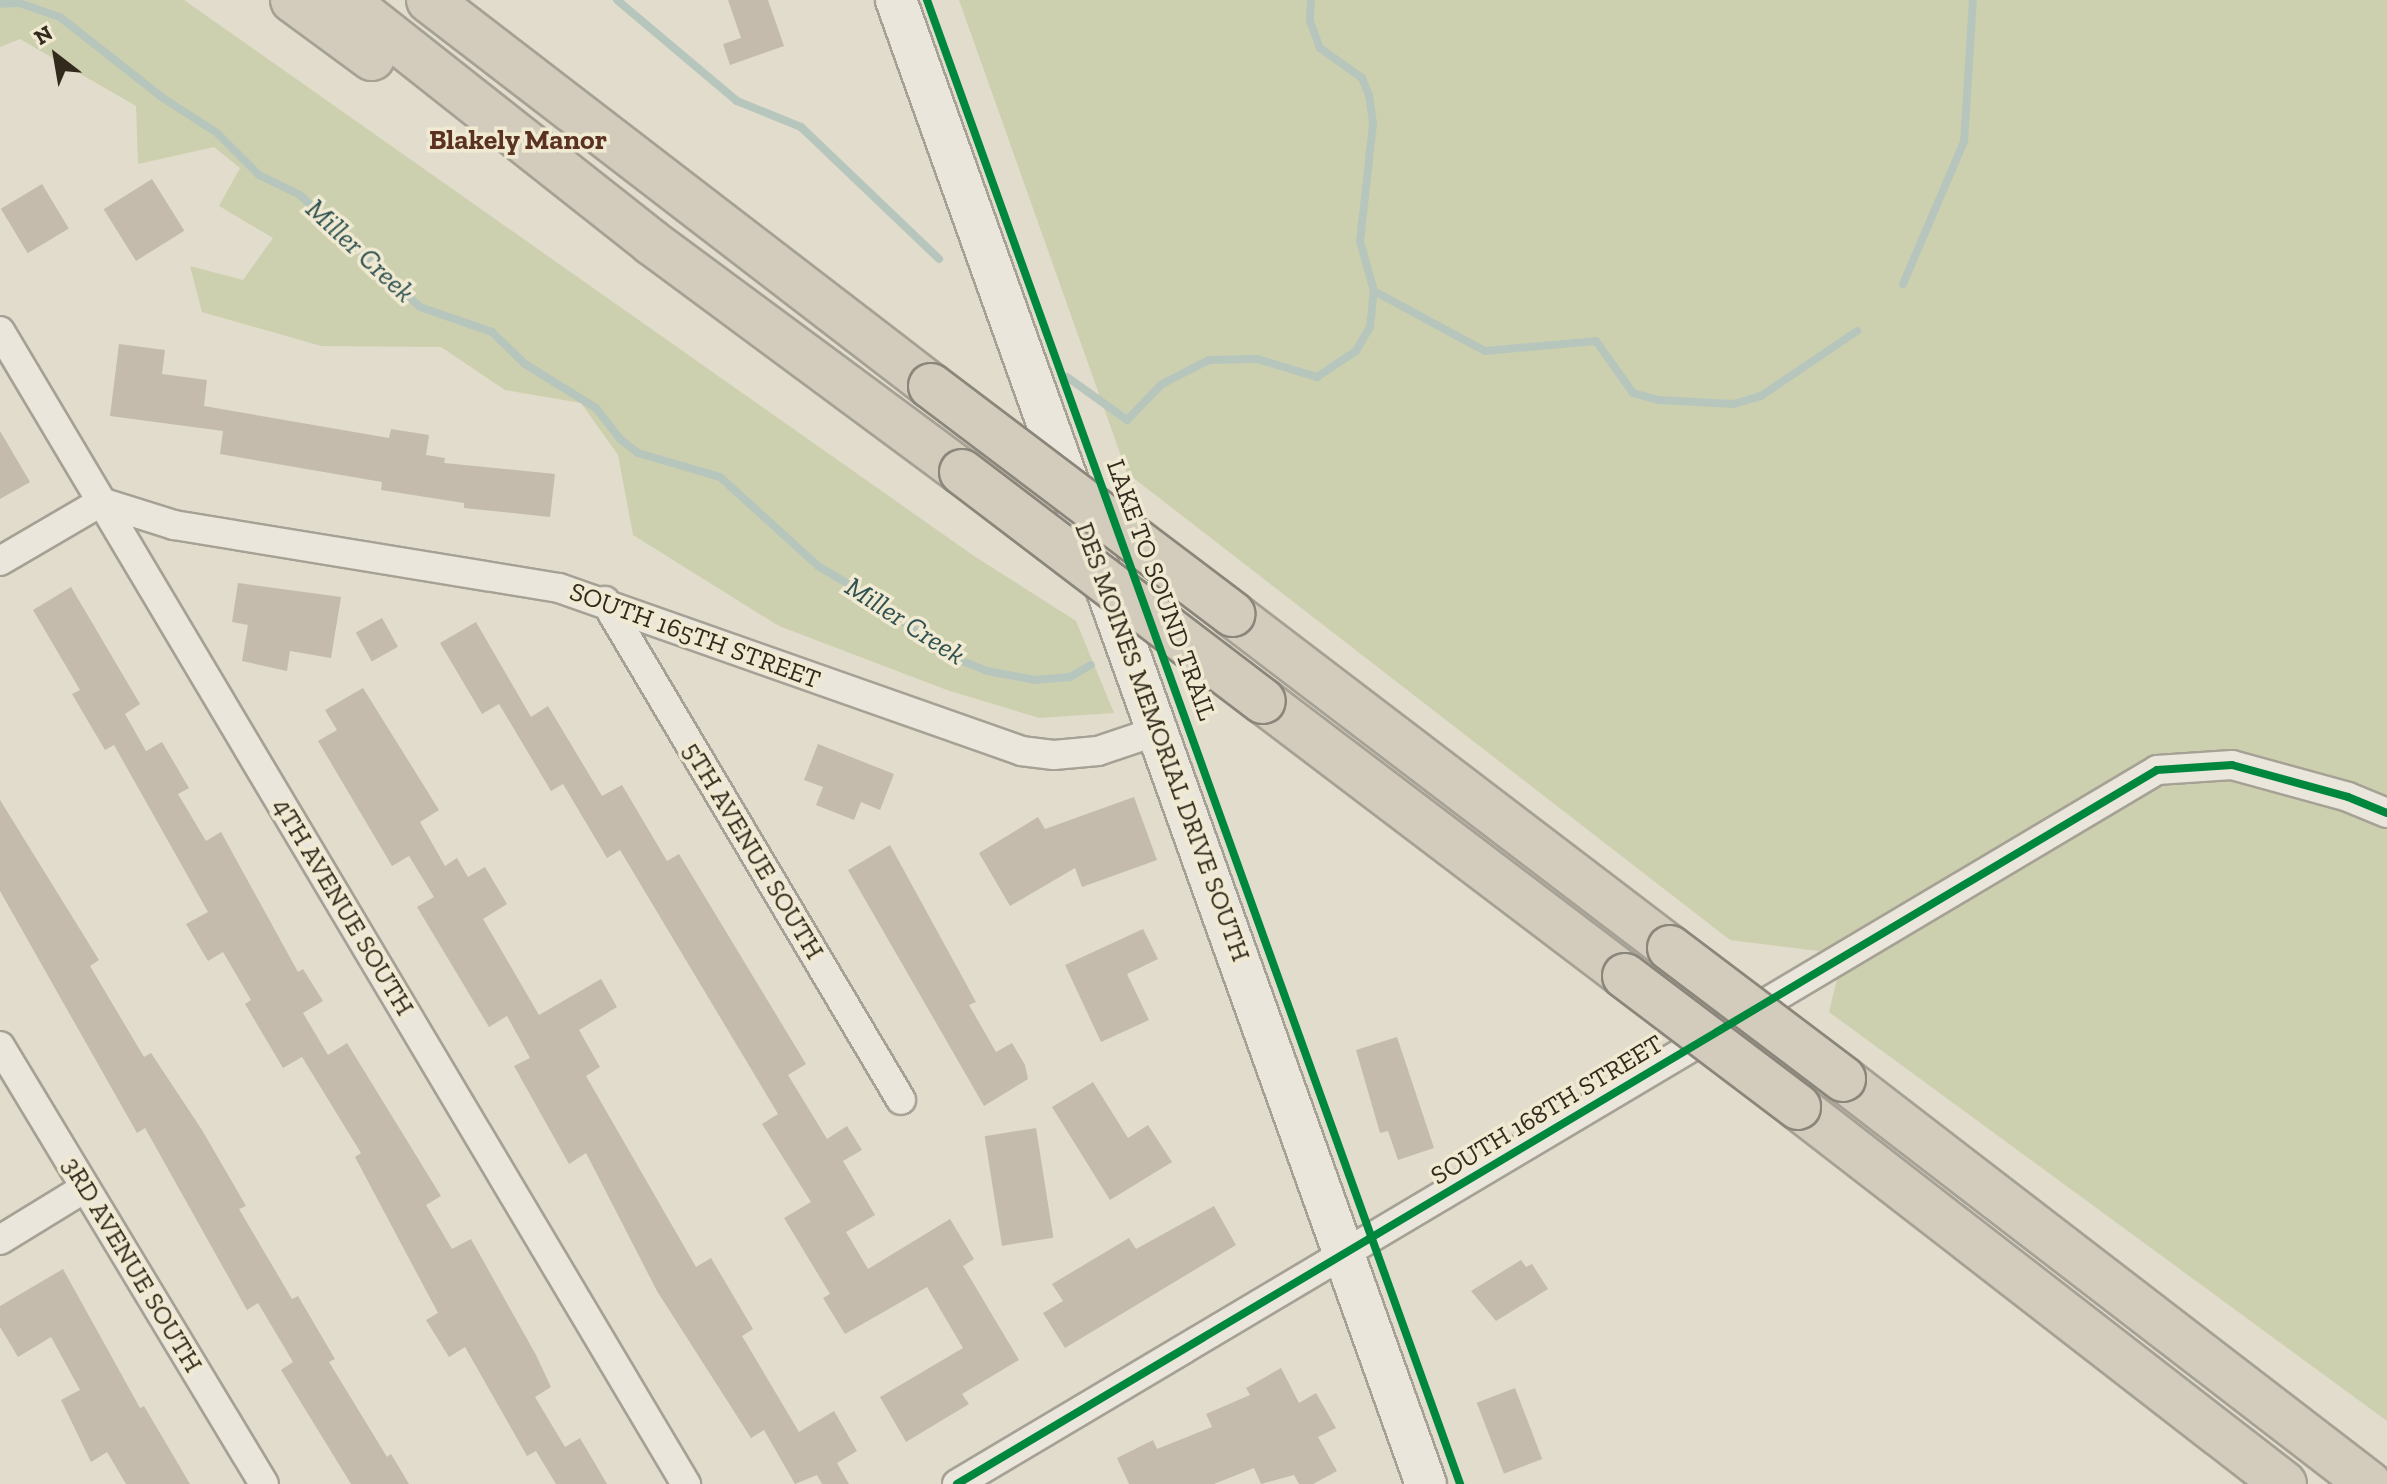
<!DOCTYPE html>
<html>
<head>
<meta charset="utf-8">
<style>
  body { margin:0 }
  #map { position:relative; width:2387px; height:1484px; overflow:hidden; background:#e1dccb; font-family:"Zilla Slab",serif }
  div>[style] { position:absolute }
  .green>* { inset:0; background:#cdd0af }
  .stream>* { height:8px; margin:-4px; padding:0 4px; transform-origin:4px; border-radius:4px; background:#b7c6bd }
  .building>* { inset:0; background:#c4bbad; transform-origin:0 0 }
  .roads { filter:drop-shadow(2px 0 #a6a195) drop-shadow(-2px 0 #a6a195) drop-shadow(0 2px #a6a195) drop-shadow(0 -2px #a6a195) }
  .minor>* { height:28px; margin:-14px; padding:0 14px; transform-origin:14px; border-radius:14px; background:#eae6dc }
  .secondary>* { height:40px; margin:-20px; padding:0 20px; transform-origin:20px; border-radius:20px; background:#eae6dc }
  .motorway>* { height:44px; margin:-22px; padding:0 22px; transform-origin:22px; border-radius:22px; background:#d3ccbd }
  .bridges { filter:drop-shadow(2px 0 #8b867b) drop-shadow(-2px 0 #8b867b) drop-shadow(0 2px #8b867b) drop-shadow(0 -2px #8b867b) }
  .motorway-bridge>* { height:44px; margin:-22px; padding:0 22px; transform-origin:22px; border-radius:22px; background:#d3ccbd }
  .cycleway>* { height:8px; margin:-4px; padding:0 4px; transform-origin:4px; border-radius:4px; background:#00873e }
  span { translate:-50% -50%; white-space:nowrap; text-align:center; line-height:1.15; -webkit-text-stroke:7px #f1ead2; paint-order:stroke }
  .street-label { font-size:26px; color:#332a1e }
  .neighbourhood-label { font-size:28px; color:#5b3222; font-weight:700 }
  .water-label { font-size:28px; color:#2f5151; font-style:italic }
  .north { position:absolute; left:16px; top:16px; width:80px; height:80px; -webkit-text-stroke:6px #f1ead2; paint-order:stroke; rotate:329deg; font-size:22px; font-weight:700; line-height:32px; text-align:center; color:#332a1e }
  .north::after { content:''; display:block; margin:auto; width:28px; height:36px; background:#332a1e; clip-path:polygon(50% 0,100% 100%,50% 72%,0 100%) }
</style>
</head>
<body>
<div id="map">
  <div class="green">
    <i style="clip-path:polygon(0 0,184px 0,974px 556px,1076px 621px,1114px 713px,1039px 718px,947px 690px,779px 626px,633px 535px,618px 455px,581px 403px,505px 390px,441px 347px,321px 346px,202px 312px,190px 266px,243px 280px,273px 238px,219px 206px,240px 168px,214px 147px,138px 164px,136px 106px,20px 39px,0 47px)"></i>
    <i style="clip-path:polygon(959px 0,2387px 0,2387px 1421px,1829px 1012px,1843px 954px,1730px 940px,1127px 473px)"></i>
  </div>
  <div class="stream">
    <i style="left:617px;top:0;width:157px;rotate:40.1deg"></i>
    <i style="left:737px;top:101px;width:69px;rotate:22.1deg"></i>
    <i style="left:801px;top:127px;width:191px;rotate:43.7deg"></i>
    <i style="left:1311px;top:0;width:21px;rotate:93deg"></i>
    <i style="left:1310px;top:21px;width:29px;rotate:70deg"></i>
    <i style="left:1320px;top:48px;width:52px;rotate:35.5deg"></i>
    <i style="left:1362px;top:78px;width:18px;rotate:68deg"></i>
    <i style="left:1369px;top:95px;width:29px;rotate:82deg"></i>
    <i style="left:1373px;top:124px;width:118px;rotate:96.3deg"></i>
    <i style="left:1360px;top:241px;width:52px;rotate:74.4deg"></i>
    <i style="left:0;top:4px;width:19px;rotate:-3deg"></i>
    <i style="left:19px;top:3px;width:43px;rotate:18.9deg"></i>
    <i style="left:60px;top:17px;width:131px;rotate:38.2deg"></i>
    <i style="left:163px;top:98px;width:64px;rotate:32.9deg"></i>
    <i style="left:217px;top:133px;width:59px;rotate:45deg"></i>
    <i style="left:259px;top:175px;width:46px;rotate:26deg"></i>
    <i style="left:300px;top:195px;width:164px;rotate:43deg"></i>
    <i style="left:420px;top:307px;width:76px;rotate:19.1deg"></i>
    <i style="left:492px;top:332px;width:46px;rotate:44.1deg"></i>
    <i style="left:525px;top:364px;width:84px;rotate:31.8deg"></i>
    <i style="left:596px;top:408px;width:39px;rotate:52deg"></i>
    <i style="left:620px;top:439px;width:23px;rotate:38deg"></i>
    <i style="left:638px;top:453px;width:85px;rotate:16.3deg"></i>
    <i style="left:720px;top:477px;width:132px;rotate:42.2deg"></i>
    <i style="left:818px;top:566px;width:69px;rotate:30.7deg"></i>
    <i style="left:877px;top:601px;width:86px;rotate:37.9deg"></i>
    <i style="left:945px;top:654px;width:45px;rotate:22deg"></i>
    <i style="left:987px;top:671px;width:49px;rotate:10.6deg"></i>
    <i style="left:1035px;top:680px;width:35px;rotate:-5deg"></i>
    <i style="left:1070px;top:677px;width:24px;rotate:-30deg"></i>
    <i style="left:1903px;top:284px;width:155px;rotate:-66.8deg"></i>
    <i style="left:1964px;top:142px;width:142px;rotate:-86.4deg"></i>
    <i style="left:1067px;top:377px;width:74px;rotate:35.6deg"></i>
    <i style="left:1127px;top:420px;width:50px;rotate:-45.8deg"></i>
    <i style="left:1162px;top:384px;width:53px;rotate:-27.1deg"></i>
    <i style="left:1209px;top:360px;width:48px;rotate:-1.2deg"></i>
    <i style="left:1257px;top:359px;width:63px;rotate:16.7deg"></i>
    <i style="left:1317px;top:377px;width:47px;rotate:-33.7deg"></i>
    <i style="left:1356px;top:351px;width:28px;rotate:-60deg"></i>
    <i style="left:1370px;top:327px;width:36px;rotate:-84deg"></i>
    <i style="left:1374px;top:291px;width:126px;rotate:28.4deg"></i>
    <i style="left:1485px;top:351px;width:111px;rotate:-5.1deg"></i>
    <i style="left:1596px;top:341px;width:64px;rotate:54.6deg"></i>
    <i style="left:1633px;top:393px;width:26px;rotate:16deg"></i>
    <i style="left:1658px;top:400px;width:76px;rotate:3deg"></i>
    <i style="left:1734px;top:404px;width:28px;rotate:-17deg"></i>
    <i style="left:1761px;top:396px;width:116px;rotate:-34.1deg"></i>
  </div>
  <div class="building">
    <i style="clip-path:polygon(728px 0,768px 0,784px 46px,730px 65px,723px 44px,741px 38px)"></i>
    <i style="left:152px;top:179px;width:61px;height:57px;rotate:58deg"></i>
    <i style="left:42px;top:184px;width:52px;height:48px;rotate:59deg"></i>
    <i style="clip-path:polygon(119px 344px,165px 350px,162px 374px,207px 380px,204px 406px,389px 438px,391px 429px,429px 435px,426px 455px,445px 458px,444px 463px,555px 474px,550px 517px,464px 508px,464px 503px,381px 490px,382px 482px,220px 454px,223px 431px,110px 416px)"></i>
    <i style="clip-path:polygon(0 431px,30px 482px,0 499px)"></i>
    <i style="clip-path:polygon(238px 583px,341px 597px,331px 658px,290px 651px,287px 671px,242px 661px,248px 625px,232px 622px)"></i>
    <i style="clip-path:polygon(71px 587px,140px 704px,125px 714px,146px 751px,162px 742px,189px 788px,178px 794px,206px 841px,221px 832px,298px 972px,303px 969px,323px 1001px,303px 1013px,328px 1055px,347px 1043px,441px 1196px,426px 1205px,452px 1249px,471px 1239px,536px 1355px,551px 1387px,535px 1397px,565px 1447px,580px 1438px,607px 1484px,556px 1484px,536px 1451px,527px 1456px,465px 1347px,449px 1357px,426px 1320px,438px 1313px,355px 1157px,361px 1153px,302px 1057px,283px 1068px,245px 1004px,251px 1000px,223px 952px,208px 961px,186px 924px,208px 912px,114px 745px,105px 750px,72px 694px,80px 690px,33px 610px)"></i>
    <i style="left:382px;top:618px;width:33px;height:30px;rotate:61deg"></i>
    <i style="clip-path:polygon(476px 622px,531px 717px,548px 706px,602px 796px,622px 785px,667px 861px,679px 854px,806px 1064px,788px 1075px,827px 1139px,847px 1126px,862px 1150px,843px 1161px,875px 1215px,846px 1232px,868px 1269px,950px 1219px,974px 1259px,963px 1266px,1019px 1360px,962px 1394px,969px 1404px,906px 1442px,880px 1397px,963px 1348px,927px 1287px,845px 1334px,823px 1298px,830px 1294px,784px 1218px,811px 1202px,762px 1124px,778px 1114px,620px 850px,607px 858px,563px 784px,551px 791px,499px 704px,482px 714px,440px 643px)"></i>
    <i style="clip-path:polygon(363px 688px,439px 810px,420px 822px,445px 866px,457px 858px,468px 877px,485px 867px,507px 904px,483px 919px,539px 1015px,601px 979px,617px 1007px,579px 1030px,600px 1067px,586px 1076px,696px 1267px,711px 1258px,753px 1329px,742px 1336px,799px 1432px,834px 1411px,857px 1451px,837px 1463px,849px 1484px,822px 1484px,817px 1475px,795px 1484px,764px 1430px,751px 1438px,657px 1291px,586px 1153px,569px 1164px,514px 1066px,530px 1058px,507px 1016px,489px 1027px,417px 907px,434px 897px,409px 856px,392px 866px,318px 741px,337px 730px,325px 710px)"></i>
    <i style="clip-path:polygon(818px 744px,894px 774px,880px 810px,861px 802px,854px 820px,816px 805px,823px 787px,804px 780px)"></i>
    <i style="clip-path:polygon(1134px 797px,1157px 860px,1082px 887px,1075px 868px,1010px 906px,979px 853px,1038px 817px,1045px 829px)"></i>
    <i style="clip-path:polygon(0 800px,99px 960px,90px 966px,144px 1057px,151px 1053px,202px 1130px,246px 1206px,239px 1209px,292px 1299px,298px 1296px,335px 1359px,329px 1362px,387px 1457px,391px 1454px,409px 1484px,351px 1484px,281px 1370px,293px 1362px,258px 1303px,247px 1310px,145px 1128px,137px 1133px,0 891px)"></i>
    <i style="clip-path:polygon(890px 845px,976px 1002px,969px 1005px,996px 1052px,1012px 1043px,1025px 1065px,1028px 1079px,984px 1106px,848px 870px)"></i>
    <i style="clip-path:polygon(1143px 929px,1158px 959px,1127px 974px,1149px 1020px,1101px 1042px,1065px 965px)"></i>
    <i style="clip-path:polygon(1397px 1037px,1434px 1148px,1398px 1160px,1388px 1131px,1380px 1133px,1356px 1050px)"></i>
    <i style="clip-path:polygon(1093px 1082px,1128px 1138px,1148px 1125px,1172px 1162px,1110px 1200px,1052px 1107px)"></i>
    <i style="left:1036px;top:1128px;width:111px;height:52px;rotate:81deg"></i>
    <i style="clip-path:polygon(1214px 1206px,1236px 1245px,1065px 1348px,1043px 1313px,1063px 1301px,1052px 1284px,1129px 1238px,1136px 1249px)"></i>
    <i style="clip-path:polygon(1521px 1260px,1526px 1267px,1532px 1264px,1548px 1289px,1496px 1321px,1471px 1291px)"></i>
    <i style="clip-path:polygon(63px 1269px,140px 1408px,144px 1406px,190px 1484px,126px 1484px,107px 1452px,91px 1462px,61px 1400px,80px 1390px,51px 1337px,18px 1357px,0 1327px,0 1306px)"></i>
    <i style="clip-path:polygon(1281px 1368px,1299px 1403px,1316px 1393px,1336px 1428px,1318px 1437px,1337px 1471px,1313px 1484px,1299px 1484px,1294px 1475px,1261px 1484px,1254px 1468px,1214px 1484px,1129px 1484px,1117px 1458px,1153px 1440px,1157px 1449px,1212px 1427px,1206px 1414px,1250px 1395px,1246px 1388px)"></i>
    <i style="left:1515px;top:1388px;width:76px;height:41px;rotate:69deg"></i>
  </div>
  <div class="roads">
    <div class="minor">
      <i style="left:0;top:331px;width:1342px;rotate:59.25deg"></i>
      <i style="left:0;top:561px;width:117px;rotate:-30.3deg"></i>
      <i style="left:101px;top:502px;width:77px;rotate:17.5deg"></i>
      <i style="left:174px;top:525px;width:390px;rotate:9.3deg"></i>
      <i style="left:559px;top:588px;width:490px;rotate:19.4deg"></i>
      <i style="left:1021px;top:751px;width:33px;rotate:7deg"></i>
      <i style="left:1054px;top:755px;width:44px;rotate:-5.2deg"></i>
      <i style="left:1098px;top:751px;width:65px;rotate:-18.7deg"></i>
      <i style="left:605px;top:601px;width:580px;rotate:59.32deg"></i>
      <i style="left:0;top:1046px;width:511px;rotate:58.92deg"></i>
      <i style="left:0;top:1240px;width:100px;rotate:-31.5deg"></i>
      <i style="left:957px;top:1484px;width:1396px;rotate:-30.75deg"></i>
      <i style="left:2157px;top:770px;width:75px;rotate:-3.8deg"></i>
      <i style="left:2232px;top:765px;width:120px;rotate:15.4deg"></i>
      <i style="left:2348px;top:797px;width:42px;rotate:22.3deg"></i>
    </div>
    <div class="secondary">
      <i style="left:896px;top:0;width:1576px;rotate:70.35deg"></i>
    </div>
    <div class="motorway">
      <i style="left:293px;top:0;width:98px;rotate:36.3deg"></i>
      <i style="left:345px;top:0;width:390px;rotate:38.3deg"></i>
      <i style="left:651px;top:242px;width:387px;rotate:36.5deg"></i>
      <i style="left:429px;top:0;width:633px;rotate:37.56deg"></i>
      <i style="left:1232px;top:614px;width:551px;rotate:37.33deg"></i>
      <i style="left:1263px;top:701px;width:455px;rotate:37.2deg"></i>
      <i style="left:1843px;top:1079px;width:664px;rotate:37.59deg"></i>
      <i style="left:1798px;top:1107px;width:615px;rotate:37.8deg"></i>
    </div>
  </div>
  <div class="bridges">
    <div class="motorway-bridge">
      <i style="left:931px;top:386px;width:378px;rotate:37.1deg"></i>
      <i style="left:962px;top:472px;width:378px;rotate:37.3deg"></i>
      <i style="left:1670px;top:948px;width:217px;rotate:37.1deg"></i>
      <i style="left:1625px;top:976px;width:217px;rotate:37.1deg"></i>
    </div>
  </div>
  <div class="cycleway">
    <i style="left:927px;top:0;width:1577px;rotate:70.24deg"></i>
    <i style="left:957px;top:1484px;width:1396px;rotate:-30.75deg"></i>
    <i style="left:2157px;top:770px;width:75px;rotate:-3.8deg"></i>
    <i style="left:2232px;top:765px;width:120px;rotate:15.4deg"></i>
    <i style="left:2348px;top:797px;width:42px;rotate:22.3deg"></i>
  </div>
  <div class="street-label">
    <span style="left:1161px;top:590px;rotate:70deg">LAKE TO SOUND TRAIL</span>
    <span style="left:695px;top:636px;rotate:20deg">SOUTH 165TH STREET</span>
    <span style="left:1162px;top:742px;rotate:70deg">DES MOINES MEMORIAL DRIVE SOUTH</span>
    <span style="left:753px;top:851px;rotate:59deg">5TH AVENUE SOUTH</span>
    <span style="left:343px;top:907px;rotate:59deg">4TH AVENUE SOUTH</span>
    <span style="left:1547px;top:1110px;rotate:-31deg">SOUTH 168TH STREET</span>
    <span style="left:132px;top:1265px;rotate:59deg">3RD AVENUE SOUTH</span>
  </div>
  <div class="neighbourhood-label">
    <span style="left:518px;top:140px">Blakely Manor</span>
  </div>
  <div class="water-label">
    <span style="left:360px;top:251px;rotate:43deg">Miller Creek</span>
    <span style="left:905px;top:621px;rotate:33deg">Miller Creek</span>
  </div>
  <div class="north">N</div>
</div>
</body>
</html>
